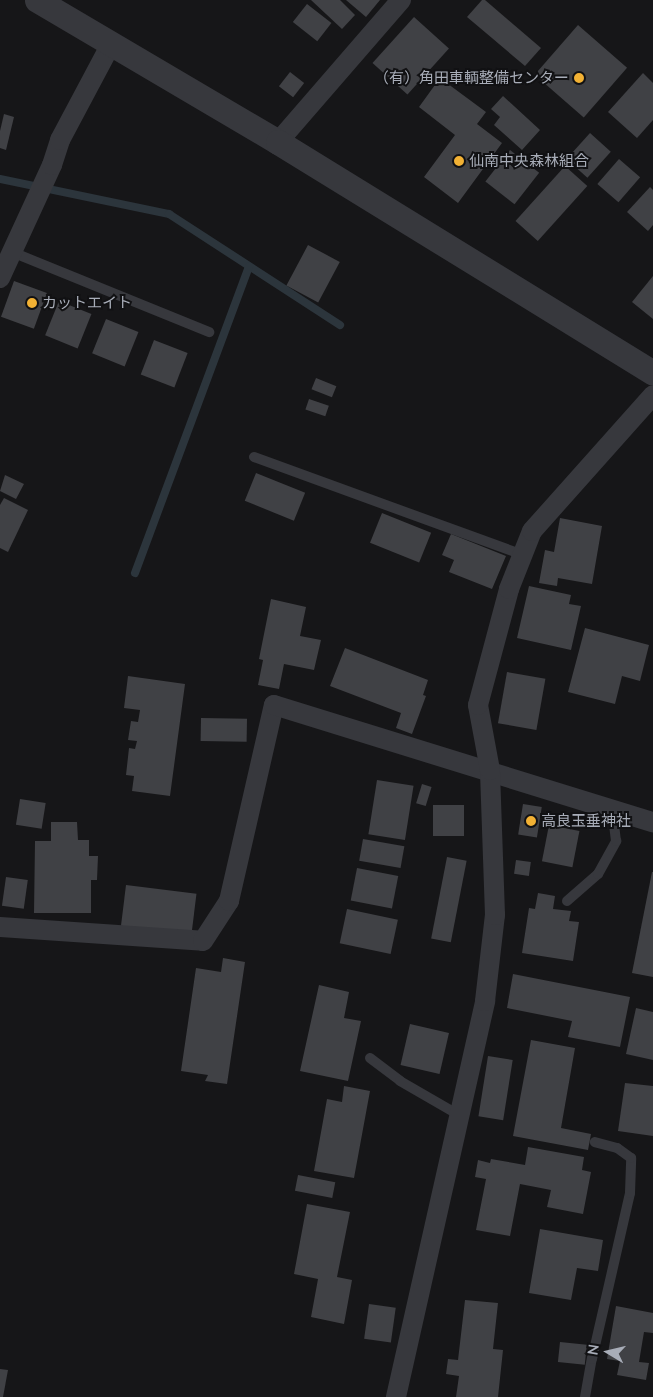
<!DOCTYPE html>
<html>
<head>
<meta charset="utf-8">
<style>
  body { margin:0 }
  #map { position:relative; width:653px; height:1397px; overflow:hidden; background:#161618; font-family:Lato,"Noto Sans JP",sans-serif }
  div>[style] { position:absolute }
  .stream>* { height:8px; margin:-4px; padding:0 4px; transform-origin:4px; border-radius:4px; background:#2c353c }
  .building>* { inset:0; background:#404145; transform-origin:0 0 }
  .service>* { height:10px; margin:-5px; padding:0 5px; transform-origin:5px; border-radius:5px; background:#37383d }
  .minor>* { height:20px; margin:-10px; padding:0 10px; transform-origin:10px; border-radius:10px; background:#37383d }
  .tertiary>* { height:25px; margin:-12.5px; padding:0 12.5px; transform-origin:12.5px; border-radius:12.5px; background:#37383d }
  .dots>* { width:14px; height:14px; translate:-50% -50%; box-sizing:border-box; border:2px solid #111113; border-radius:50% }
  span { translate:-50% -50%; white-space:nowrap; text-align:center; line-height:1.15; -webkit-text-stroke:4px #111113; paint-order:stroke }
  .poi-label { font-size:15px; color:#a8adb8 }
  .right { translate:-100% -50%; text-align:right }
  .left { translate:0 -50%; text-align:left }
  .north { position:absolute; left:583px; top:1327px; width:50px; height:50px; -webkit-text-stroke:4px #111113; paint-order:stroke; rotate:279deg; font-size:14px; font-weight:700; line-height:20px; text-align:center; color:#a8adb8 }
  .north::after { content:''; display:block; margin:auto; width:18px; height:22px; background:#a8adb8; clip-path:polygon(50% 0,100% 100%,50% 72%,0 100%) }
</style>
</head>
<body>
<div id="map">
  <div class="stream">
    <i style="left:0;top:179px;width:173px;rotate:11.7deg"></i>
    <i style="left:169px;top:214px;width:204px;rotate:33deg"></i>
    <i style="left:135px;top:573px;width:327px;rotate:-69.6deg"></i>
  </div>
  <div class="building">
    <i style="clip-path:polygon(311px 0,340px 0,355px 15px,342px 29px)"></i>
    <i style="clip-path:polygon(346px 0,380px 0,366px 17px)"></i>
    <i style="clip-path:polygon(482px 0,485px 0,541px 48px,525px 66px,467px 17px)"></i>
    <i style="left:307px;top:4px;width:31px;height:23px;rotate:38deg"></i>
    <i style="left:414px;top:17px;width:47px;height:62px;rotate:42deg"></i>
    <i style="left:578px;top:25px;width:65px;height:66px;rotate:41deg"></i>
    <i style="left:290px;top:72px;width:18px;height:18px;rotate:38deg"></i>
    <i style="clip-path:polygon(643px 73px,653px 83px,653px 120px,637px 138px,608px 112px)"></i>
    <i style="clip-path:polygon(440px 78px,486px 112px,477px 124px,502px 143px,458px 203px,424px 177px,455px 135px,419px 107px)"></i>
    <i style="clip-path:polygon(503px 96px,540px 130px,522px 150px,494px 125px,500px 117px,491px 109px)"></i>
    <i style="clip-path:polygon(4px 114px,14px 117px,6px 150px,0 148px,0 131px)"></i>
    <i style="left:590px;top:133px;width:28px;height:35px;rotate:42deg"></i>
    <i style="left:510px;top:150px;width:37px;height:40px;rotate:38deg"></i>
    <i style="left:619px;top:159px;width:28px;height:33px;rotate:41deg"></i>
    <i style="left:565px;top:166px;width:30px;height:74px;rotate:42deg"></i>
    <i style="clip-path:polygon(650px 187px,653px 190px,653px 225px,648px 231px,627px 212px)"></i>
    <i style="left:308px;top:245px;width:36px;height:46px;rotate:28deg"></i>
    <i style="clip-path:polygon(653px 276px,653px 319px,632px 302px)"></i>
    <i style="left:14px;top:281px;width:35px;height:38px;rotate:20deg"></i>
    <i style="left:59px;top:301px;width:35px;height:37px;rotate:22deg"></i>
    <i style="left:106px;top:319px;width:35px;height:37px;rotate:22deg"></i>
    <i style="left:154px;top:340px;width:36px;height:37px;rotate:21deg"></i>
    <i style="left:316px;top:378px;width:22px;height:12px;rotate:22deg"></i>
    <i style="left:309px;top:399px;width:21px;height:11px;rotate:19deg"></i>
    <i style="left:256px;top:473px;width:53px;height:30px;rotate:22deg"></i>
    <i style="clip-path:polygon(5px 475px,24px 484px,16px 499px,0 491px)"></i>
    <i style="clip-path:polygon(4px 498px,28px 510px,8px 552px,0 548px,0 505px)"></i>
    <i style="left:382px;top:513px;width:53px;height:32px;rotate:22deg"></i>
    <i style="clip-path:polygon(560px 518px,602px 526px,592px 584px,558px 578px,557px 586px,539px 583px,545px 550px,554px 552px)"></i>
    <i style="clip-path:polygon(451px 534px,506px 556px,492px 589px,449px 572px,454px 560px,442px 555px)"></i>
    <i style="clip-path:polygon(529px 586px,571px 595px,569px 604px,581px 606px,571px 650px,517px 638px)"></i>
    <i style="clip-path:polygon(271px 599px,306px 607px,300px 636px,321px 640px,314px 670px,284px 664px,279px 689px,258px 685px,263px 660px,259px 659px)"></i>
    <i style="clip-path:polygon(585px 628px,649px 645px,640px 681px,622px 676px,615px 704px,568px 692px)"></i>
    <i style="clip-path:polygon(345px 648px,428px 680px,423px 695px,426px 696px,412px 734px,396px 728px,401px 713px,330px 686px)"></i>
    <i style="left:507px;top:672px;width:39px;height:52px;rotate:10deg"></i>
    <i style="clip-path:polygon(128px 676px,185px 684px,170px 796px,132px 791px,134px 776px,126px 775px,129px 748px,135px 749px,137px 741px,128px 740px,131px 721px,138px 722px,140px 710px,124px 708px)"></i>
    <i style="left:201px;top:718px;width:46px;height:23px;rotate:1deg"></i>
    <i style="left:377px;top:780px;width:37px;height:55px;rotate:9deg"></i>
    <i style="left:422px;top:784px;width:10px;height:20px;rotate:17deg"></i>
    <i style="left:20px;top:799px;width:26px;height:26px;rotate:9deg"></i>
    <i style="left:523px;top:804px;width:19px;height:31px;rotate:9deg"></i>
    <i style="left:433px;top:805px;width:31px;height:31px"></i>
    <i style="clip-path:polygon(51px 822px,77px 822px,78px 840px,89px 840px,89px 856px,98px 856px,97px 880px,91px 880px,91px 913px,34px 913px,35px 841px,51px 841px)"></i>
    <i style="left:549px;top:825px;width:31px;height:37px;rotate:11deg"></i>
    <i style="left:363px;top:839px;width:42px;height:22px;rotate:10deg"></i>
    <i style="left:447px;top:857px;width:20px;height:83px;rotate:11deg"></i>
    <i style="left:516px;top:860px;width:15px;height:14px;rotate:8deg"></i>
    <i style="left:357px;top:868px;width:42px;height:33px;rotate:11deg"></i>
    <i style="clip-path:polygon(652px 872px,653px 872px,653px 977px,632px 973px)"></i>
    <i style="left:6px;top:877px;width:22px;height:29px;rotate:8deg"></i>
    <i style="left:126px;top:885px;width:71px;height:41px;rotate:7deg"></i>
    <i style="clip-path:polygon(538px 893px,555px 896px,553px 909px,571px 911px,569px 921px,579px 922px,573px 961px,522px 953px,529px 908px,535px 909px)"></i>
    <i style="left:347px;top:909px;width:52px;height:35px;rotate:12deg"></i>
    <i style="clip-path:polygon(223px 958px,245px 962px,227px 1084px,205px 1081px,208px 1075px,181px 1071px,196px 968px,221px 972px)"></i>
    <i style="clip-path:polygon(513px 974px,630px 997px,620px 1047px,568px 1037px,572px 1021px,507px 1008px)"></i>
    <i style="clip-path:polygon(319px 985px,349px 992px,344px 1018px,361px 1021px,348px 1081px,300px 1071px)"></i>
    <i style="clip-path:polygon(636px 1008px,653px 1012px,653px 1060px,626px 1054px)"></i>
    <i style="left:410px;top:1024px;width:40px;height:42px;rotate:13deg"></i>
    <i style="clip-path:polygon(531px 1040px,575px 1048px,561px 1128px,591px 1134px,588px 1150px,513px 1136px)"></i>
    <i style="left:488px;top:1056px;width:25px;height:61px;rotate:9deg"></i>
    <i style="clip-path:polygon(625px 1083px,653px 1086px,653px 1136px,618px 1131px)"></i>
    <i style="clip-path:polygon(344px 1086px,370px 1091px,354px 1178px,314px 1171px,327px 1099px,342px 1102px)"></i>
    <i style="clip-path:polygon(528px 1147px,584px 1157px,582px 1170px,591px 1172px,583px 1214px,547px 1207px,551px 1190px,520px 1184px,510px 1236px,476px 1230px,486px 1179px,475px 1177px,478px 1160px,490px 1163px,491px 1159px,525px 1165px)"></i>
    <i style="left:298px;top:1175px;width:38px;height:16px;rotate:11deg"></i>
    <i style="clip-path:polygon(307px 1204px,350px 1212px,337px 1277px,352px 1280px,344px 1324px,311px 1317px,318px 1279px,294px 1274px)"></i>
    <i style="clip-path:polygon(540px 1229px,603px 1240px,598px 1271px,577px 1268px,571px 1300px,529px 1293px)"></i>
    <i style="clip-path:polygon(465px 1300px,498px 1303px,493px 1349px,503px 1350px,498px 1397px,456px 1397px,459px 1376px,446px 1374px,448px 1359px,458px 1360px)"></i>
    <i style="left:369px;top:1304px;width:27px;height:35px;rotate:8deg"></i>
    <i style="clip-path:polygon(616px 1306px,653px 1313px,653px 1333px,644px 1332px,639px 1362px,649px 1363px,646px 1380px,617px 1375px,620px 1361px,607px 1359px)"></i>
    <i style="left:560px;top:1342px;width:27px;height:20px;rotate:6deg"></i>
    <i style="clip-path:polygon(0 1369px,8px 1370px,3px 1397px,0 1397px)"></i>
  </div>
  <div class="service">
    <i style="left:12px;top:252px;width:213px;rotate:22.1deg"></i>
    <i style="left:254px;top:457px;width:286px;rotate:20deg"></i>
    <i style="left:567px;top:901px;width:41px;rotate:-41.1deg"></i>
    <i style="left:598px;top:874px;width:38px;rotate:-61deg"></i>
    <i style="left:616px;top:841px;width:32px;rotate:-97deg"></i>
    <i style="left:370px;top:1058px;width:38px;rotate:37deg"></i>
    <i style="left:400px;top:1081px;width:68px;rotate:30deg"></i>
    <i style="left:585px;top:1397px;width:39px;rotate:-80deg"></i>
    <i style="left:592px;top:1359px;width:170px;rotate:-77.1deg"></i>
    <i style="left:630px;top:1193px;width:35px;rotate:-88deg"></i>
    <i style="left:631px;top:1158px;width:17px;rotate:-144deg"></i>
    <i style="left:617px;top:1148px;width:23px;rotate:-165deg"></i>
  </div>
  <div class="minor">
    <i style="left:278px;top:142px;width:188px;rotate:-49.1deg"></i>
    <i style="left:0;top:278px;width:124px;rotate:-65.3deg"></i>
    <i style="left:52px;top:165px;width:26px;rotate:-72deg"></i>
    <i style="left:60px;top:140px;width:109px;rotate:-62deg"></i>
    <i style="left:0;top:927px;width:203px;rotate:3.9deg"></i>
    <i style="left:203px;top:941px;width:48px;rotate:-57deg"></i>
    <i style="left:229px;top:901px;width:201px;rotate:-77.1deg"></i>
    <i style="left:274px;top:705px;width:397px;rotate:17.2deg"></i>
    <i style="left:396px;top:1397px;width:406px;rotate:-77.3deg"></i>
    <i style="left:485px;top:1001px;width:87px;rotate:-83.4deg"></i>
    <i style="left:495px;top:915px;width:145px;rotate:-92deg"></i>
    <i style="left:490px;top:770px;width:66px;rotate:-100.5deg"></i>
    <i style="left:478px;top:705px;width:120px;rotate:-75deg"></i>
    <i style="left:509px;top:589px;width:62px;rotate:-68.4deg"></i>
    <i style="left:532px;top:531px;width:182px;rotate:-48.3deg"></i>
  </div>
  <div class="tertiary">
    <i style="left:37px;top:0;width:280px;rotate:30.5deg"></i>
    <i style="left:278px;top:142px;width:440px;rotate:31.6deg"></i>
  </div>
  <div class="dots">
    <i style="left:579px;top:78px;background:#f2b134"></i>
    <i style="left:459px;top:161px;background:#f2b134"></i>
    <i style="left:32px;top:303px;background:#f2b134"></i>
    <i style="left:531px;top:821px;background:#f2b134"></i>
  </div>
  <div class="poi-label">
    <span class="right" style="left:569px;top:78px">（有）角田車輌整備センター</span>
    <span class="left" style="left:469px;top:161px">仙南中央森林組合</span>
    <span class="left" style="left:42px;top:303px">カットエイト</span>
    <span class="left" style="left:541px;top:821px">高良玉垂神社</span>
  </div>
  <div class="north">N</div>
</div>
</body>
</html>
